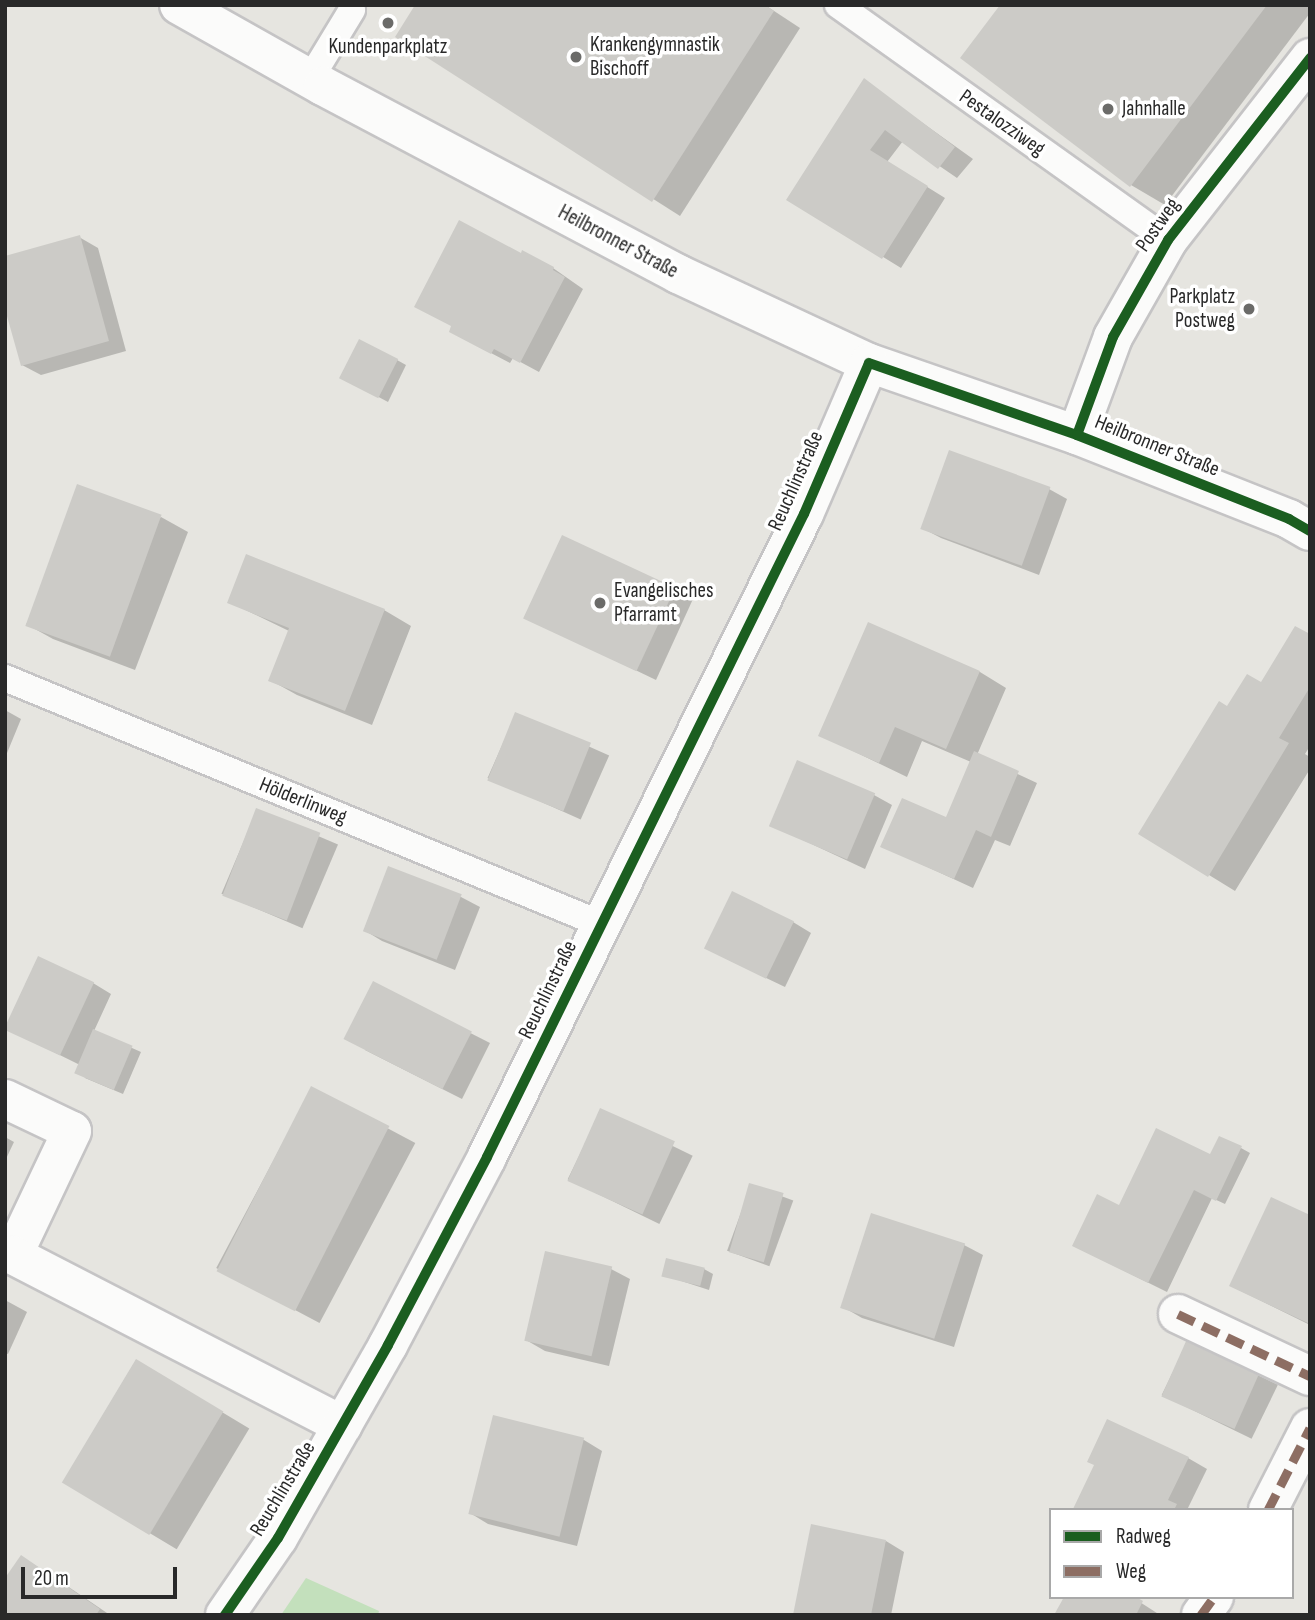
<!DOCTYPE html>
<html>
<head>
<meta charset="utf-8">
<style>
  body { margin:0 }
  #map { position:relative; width:1315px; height:1620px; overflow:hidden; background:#e6e5e0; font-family:"Sofia Sans Condensed",sans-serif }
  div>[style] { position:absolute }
  .green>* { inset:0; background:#c3e0bc }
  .shadow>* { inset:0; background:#0003; transform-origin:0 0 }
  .building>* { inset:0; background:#cccbc7; transform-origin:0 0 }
  .roads { filter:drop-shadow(2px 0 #c5c4c5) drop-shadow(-2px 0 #c5c4c5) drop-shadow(0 2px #c5c4c5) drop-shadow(0 -2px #c5c4c5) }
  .lane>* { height:26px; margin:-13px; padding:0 13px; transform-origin:13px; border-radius:13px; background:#fbfbfa }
  .street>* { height:38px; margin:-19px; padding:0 19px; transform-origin:19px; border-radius:19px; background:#fbfbfa }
  .quiet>* { height:9px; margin-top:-4.5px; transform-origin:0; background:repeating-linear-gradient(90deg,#8d6e63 0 18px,transparent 0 27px) }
  .cycleway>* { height:10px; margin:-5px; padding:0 5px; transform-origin:5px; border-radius:5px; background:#1b5e20 }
  .dots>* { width:19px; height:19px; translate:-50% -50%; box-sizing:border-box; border:4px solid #fff; border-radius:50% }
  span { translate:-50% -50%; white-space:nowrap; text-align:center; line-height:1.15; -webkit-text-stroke:7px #fff; paint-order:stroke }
  .poi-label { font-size:21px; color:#292929 }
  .left { translate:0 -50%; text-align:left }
  .right { translate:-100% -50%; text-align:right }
  .street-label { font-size:21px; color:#292929 }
  .frame { position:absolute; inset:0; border:7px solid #292929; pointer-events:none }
  .legend { position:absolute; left:1049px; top:1508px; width:245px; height:91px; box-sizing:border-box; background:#fff; border:2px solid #a9a9a9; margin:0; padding:9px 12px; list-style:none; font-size:21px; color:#292929 }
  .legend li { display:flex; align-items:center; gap:14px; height:35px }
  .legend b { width:35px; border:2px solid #a9a9a9 }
  .scale { position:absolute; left:21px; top:1567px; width:156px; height:32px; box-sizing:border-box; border:4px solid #292929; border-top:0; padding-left:9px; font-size:21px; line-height:24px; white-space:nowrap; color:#292929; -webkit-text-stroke:5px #fff; paint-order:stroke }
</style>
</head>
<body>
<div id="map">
  <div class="green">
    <i style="clip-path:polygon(306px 1578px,379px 1611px,378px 1615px,281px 1615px)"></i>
  </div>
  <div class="shadow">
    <i style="clip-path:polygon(765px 5px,800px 28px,680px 216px,397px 36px)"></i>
    <i style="clip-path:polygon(1002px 5px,1310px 5px,1310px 13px,1165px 205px,1131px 185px,962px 58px)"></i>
    <i style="clip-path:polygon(864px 81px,973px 159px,957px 178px,903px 141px,887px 162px,945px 198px,901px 268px,789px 199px)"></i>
    <i style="clip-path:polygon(79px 237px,98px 248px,126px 351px,41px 375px,22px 365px)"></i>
    <i style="clip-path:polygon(521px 255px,553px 268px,583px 289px,539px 372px,513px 358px,510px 363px,470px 342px)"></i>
    <i style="clip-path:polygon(397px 360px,406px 365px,388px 402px,341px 377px)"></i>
    <i style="clip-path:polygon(1049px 489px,1067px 499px,1039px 575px,941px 538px,922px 528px)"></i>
    <i style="clip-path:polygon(161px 517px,188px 532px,135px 670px,53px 639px,26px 624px)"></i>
    <i style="clip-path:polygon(675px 588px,693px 599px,656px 680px,527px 618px)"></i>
    <i style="clip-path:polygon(229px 602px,384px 610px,411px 626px,372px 725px,297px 695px,270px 680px,289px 631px)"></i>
    <i style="clip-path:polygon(869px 624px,980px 672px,1006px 688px,977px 755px,1037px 783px,1010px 846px,995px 840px,973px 888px,882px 846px,947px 819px,971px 762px,922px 741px,907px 777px,820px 735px)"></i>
    <i style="clip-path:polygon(1310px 636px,1310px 746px,1305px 754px,1310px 757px,1310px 769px,1235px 891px,1209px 875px,1228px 708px,1262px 684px)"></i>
    <i style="clip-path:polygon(5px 710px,21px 719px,5px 758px)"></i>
    <i style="left:516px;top:714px;width:102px;height:70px;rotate:24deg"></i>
    <i style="clip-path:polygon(874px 795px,892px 805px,865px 869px,771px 825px)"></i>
    <i style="left:257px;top:810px;width:88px;height:91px;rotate:23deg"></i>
    <i style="clip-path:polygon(389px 868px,461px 897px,480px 907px,455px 970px,382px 941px,364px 930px)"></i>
    <i style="clip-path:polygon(793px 922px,811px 933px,785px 987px,725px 958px)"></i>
    <i style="clip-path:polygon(93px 983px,111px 994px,94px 1031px,141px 1052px,123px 1094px,85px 1078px,80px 1065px,7px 1029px)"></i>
    <i style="clip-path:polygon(374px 984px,490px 1043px,462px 1099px,365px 1050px)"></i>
    <i style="left:312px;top:1088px;width:117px;height:204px;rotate:28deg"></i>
    <i style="left:601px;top:1111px;width:102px;height:76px;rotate:26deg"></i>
    <i style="clip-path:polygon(5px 1137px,14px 1142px,5px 1161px)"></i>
    <i style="clip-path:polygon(1241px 1148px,1250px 1153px,1225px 1204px,1212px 1198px,1167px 1292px,1074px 1246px,1120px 1207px,1211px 1156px)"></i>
    <i style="left:751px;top:1185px;width:45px;height:70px;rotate:20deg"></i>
    <i style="clip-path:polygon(1310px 1217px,1310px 1325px,1231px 1286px)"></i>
    <i style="clip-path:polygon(964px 1245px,983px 1255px,954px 1347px,862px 1318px,843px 1307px)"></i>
    <i style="clip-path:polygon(611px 1269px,630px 1279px,609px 1366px,545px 1351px,526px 1340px)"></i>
    <i style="clip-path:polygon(704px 1269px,713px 1274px,709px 1290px,663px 1275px)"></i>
    <i style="clip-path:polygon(5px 1300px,27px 1312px,8px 1354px,5px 1353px)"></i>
    <i style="left:1188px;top:1341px;width:100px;height:60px;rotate:26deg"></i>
    <i style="left:137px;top:1361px;width:131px;height:141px;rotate:31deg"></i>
    <i style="clip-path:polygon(495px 1417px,584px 1440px,602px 1451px,577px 1546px,488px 1524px,470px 1513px)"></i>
    <i style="clip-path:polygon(1188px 1458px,1207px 1469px,1187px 1510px,1076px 1508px)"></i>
    <i style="clip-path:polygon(886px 1541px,904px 1552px,891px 1615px,795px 1615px)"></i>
    <i style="clip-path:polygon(21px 1557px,48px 1573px,110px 1615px,5px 1615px)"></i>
    <i style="clip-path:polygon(1132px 1597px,1160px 1615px,1056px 1615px)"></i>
  </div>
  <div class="building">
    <i style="clip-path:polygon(415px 5px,765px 5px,774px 11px,652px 202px,395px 37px)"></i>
    <i style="clip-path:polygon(1000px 5px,1267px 5px,1130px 187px,960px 58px)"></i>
    <i style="clip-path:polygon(864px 78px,955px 147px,938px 169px,885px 130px,870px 150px,928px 186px,882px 259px,786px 200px)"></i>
    <i style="clip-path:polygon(459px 220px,521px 253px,522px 250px,554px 267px,553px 270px,565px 277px,520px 363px,494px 349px,491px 354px,449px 332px,451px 326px,414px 307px)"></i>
    <i style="clip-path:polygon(80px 235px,109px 341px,21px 366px,5px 309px,5px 256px)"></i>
    <i style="left:359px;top:339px;width:44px;height:44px;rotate:27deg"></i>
    <i style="left:949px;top:450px;width:108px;height:84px;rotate:20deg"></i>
    <i style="left:77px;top:484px;width:90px;height:151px;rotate:20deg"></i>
    <i style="left:562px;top:535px;width:125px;height:92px;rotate:25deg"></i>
    <i style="clip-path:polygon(246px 554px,385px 609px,345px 711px,268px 681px,289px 628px,227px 603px)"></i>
    <i style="clip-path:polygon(868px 622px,980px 671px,946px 749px,895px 727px,879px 763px,818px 736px)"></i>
    <i style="clip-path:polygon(1295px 626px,1310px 634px,1310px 687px,1279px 738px,1289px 743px,1208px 877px,1138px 834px,1219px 701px,1227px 706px,1247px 674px,1261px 682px)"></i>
    <i style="left:515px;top:712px;width:82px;height:74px;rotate:22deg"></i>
    <i style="clip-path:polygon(974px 751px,1019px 771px,991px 837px,976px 830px,954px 879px,880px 847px,902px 798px,946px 817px)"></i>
    <i style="left:797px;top:760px;width:85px;height:72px;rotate:23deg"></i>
    <i style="left:256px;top:808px;width:69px;height:94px;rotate:21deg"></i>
    <i style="left:388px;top:866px;width:79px;height:70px;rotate:21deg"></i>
    <i style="left:732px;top:891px;width:69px;height:64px;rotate:26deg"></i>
    <i style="left:38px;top:956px;width:62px;height:81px;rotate:25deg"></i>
    <i style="left:373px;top:981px;width:111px;height:65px;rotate:27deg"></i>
    <i style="left:93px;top:1029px;width:43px;height:48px;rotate:23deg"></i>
    <i style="left:311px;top:1086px;width:88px;height:208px;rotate:27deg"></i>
    <i style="left:600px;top:1108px;width:82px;height:80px;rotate:24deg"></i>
    <i style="clip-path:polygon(1156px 1128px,1210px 1154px,1219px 1136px,1242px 1146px,1216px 1201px,1194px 1190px,1148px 1283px,1072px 1246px,1097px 1194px,1119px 1205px)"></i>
    <i style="left:749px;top:1183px;width:36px;height:72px;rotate:16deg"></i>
    <i style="clip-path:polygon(1271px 1197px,1310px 1215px,1310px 1324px,1229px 1286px)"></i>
    <i style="left:871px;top:1213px;width:99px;height:100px;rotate:18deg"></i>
    <i style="left:545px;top:1251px;width:69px;height:92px;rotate:13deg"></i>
    <i style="left:666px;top:1258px;width:40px;height:19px;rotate:14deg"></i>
    <i style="left:1187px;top:1339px;width:80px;height:63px;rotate:24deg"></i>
    <i style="left:136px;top:1359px;width:102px;height:144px;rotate:31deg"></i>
    <i style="left:493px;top:1415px;width:94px;height:102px;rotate:14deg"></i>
    <i style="clip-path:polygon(1107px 1419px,1189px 1457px,1168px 1500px,1177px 1504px,1174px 1510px,1073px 1509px,1094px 1465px,1087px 1462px)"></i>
    <i style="clip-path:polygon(811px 1524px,886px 1540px,871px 1615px,793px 1615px)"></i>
    <i style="clip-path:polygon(21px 1555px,100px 1609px,96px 1615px,5px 1615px,5px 1578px)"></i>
    <i style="clip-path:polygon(1064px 1597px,1136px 1597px,1143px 1601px,1136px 1615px,1054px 1615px)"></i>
  </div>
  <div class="roads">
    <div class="lane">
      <i style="left:838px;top:5px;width:405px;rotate:35.5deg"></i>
      <i style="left:310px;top:79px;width:81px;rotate:-58.7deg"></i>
      <i style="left:5px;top:678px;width:645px;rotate:22.43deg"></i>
    </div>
    <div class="street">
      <i style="left:179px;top:5px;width:165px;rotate:29.4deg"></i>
      <i style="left:323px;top:86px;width:402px;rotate:27.9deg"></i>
      <i style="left:678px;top:274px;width:211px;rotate:25deg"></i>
      <i style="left:869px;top:363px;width:220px;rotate:19.1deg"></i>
      <i style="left:1077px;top:435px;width:228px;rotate:21.6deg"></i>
      <i style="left:1289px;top:519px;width:24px;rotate:30deg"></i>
      <i style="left:1077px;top:435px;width:104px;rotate:-69.8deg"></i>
      <i style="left:1113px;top:337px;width:112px;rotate:-60.4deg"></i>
      <i style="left:1168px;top:240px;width:231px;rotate:-52deg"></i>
      <i style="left:5px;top:1099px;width:74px;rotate:25.5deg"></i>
      <i style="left:72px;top:1131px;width:137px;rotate:115.4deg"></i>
      <i style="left:13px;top:1255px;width:371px;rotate:27.3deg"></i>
      <i style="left:1178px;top:1314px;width:146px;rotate:25.2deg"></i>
      <i style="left:1268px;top:1510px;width:92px;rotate:-62.9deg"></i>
      <i style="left:225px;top:1615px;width:93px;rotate:-55.5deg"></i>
      <i style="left:278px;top:1538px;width:222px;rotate:-60.3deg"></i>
      <i style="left:388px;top:1345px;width:212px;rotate:-62.2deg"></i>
      <i style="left:487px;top:1157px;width:717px;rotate:-63.76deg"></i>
      <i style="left:804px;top:514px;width:164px;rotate:-66.7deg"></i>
      <i style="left:1201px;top:1615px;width:22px;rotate:-54deg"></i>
    </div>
  </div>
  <div class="quiet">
    <i style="left:1178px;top:1314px;width:146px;rotate:25.2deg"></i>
    <i style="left:1268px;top:1510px;width:92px;rotate:-62.9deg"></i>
    <i style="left:1201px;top:1615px;width:22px;rotate:-54deg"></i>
  </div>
  <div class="cycleway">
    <i style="left:1077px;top:435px;width:104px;rotate:-69.8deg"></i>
    <i style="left:1113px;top:337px;width:112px;rotate:-60.4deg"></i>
    <i style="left:1168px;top:240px;width:231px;rotate:-52deg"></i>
    <i style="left:225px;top:1615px;width:93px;rotate:-55.5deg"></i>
    <i style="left:278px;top:1538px;width:222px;rotate:-60.3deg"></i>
    <i style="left:388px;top:1345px;width:212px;rotate:-62.2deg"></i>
    <i style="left:487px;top:1157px;width:717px;rotate:-63.76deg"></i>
    <i style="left:804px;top:514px;width:164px;rotate:-66.7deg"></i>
    <i style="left:869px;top:363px;width:220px;rotate:19.1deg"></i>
    <i style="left:1077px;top:435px;width:228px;rotate:21.6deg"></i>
    <i style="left:1289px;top:519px;width:24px;rotate:30deg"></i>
  </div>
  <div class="dots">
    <i style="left:388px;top:23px;background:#6b6b69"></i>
    <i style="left:576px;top:57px;background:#6b6b69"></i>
    <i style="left:1108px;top:109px;background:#6b6b69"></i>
    <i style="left:1249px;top:309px;background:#6b6b69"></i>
    <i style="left:600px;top:603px;background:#6b6b69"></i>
  </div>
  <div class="poi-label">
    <span class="left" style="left:590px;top:57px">Krankengymnastik<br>Bischoff</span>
    <span style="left:388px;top:47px">Kundenparkplatz</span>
    <span class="left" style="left:1122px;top:109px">Jahnhalle</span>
    <span class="right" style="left:1235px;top:309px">Parkplatz<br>Postweg</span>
    <span class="left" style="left:614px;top:603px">Evangelisches<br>Pfarramt</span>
  </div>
  <div class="street-label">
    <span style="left:1002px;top:123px;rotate:35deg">Pestalozziweg</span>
    <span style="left:1158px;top:225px;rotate:-55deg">Postweg</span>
    <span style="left:618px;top:242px;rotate:28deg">Heilbronner Straße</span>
    <span style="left:1157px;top:446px;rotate:22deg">Heilbronner Straße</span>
    <span style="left:796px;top:481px;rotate:-66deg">Reuchlinstraße</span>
    <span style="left:303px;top:801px;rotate:22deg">Hölderlinweg</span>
    <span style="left:548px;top:990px;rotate:-64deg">Reuchlinstraße</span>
    <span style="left:283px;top:1489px;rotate:-59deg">Reuchlinstraße</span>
  </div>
  <div class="frame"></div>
  <ul class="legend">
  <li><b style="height:9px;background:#1b5e20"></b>Radweg</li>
  <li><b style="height:9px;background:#8d6e63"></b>Weg</li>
  </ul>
  <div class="scale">20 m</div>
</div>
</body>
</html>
